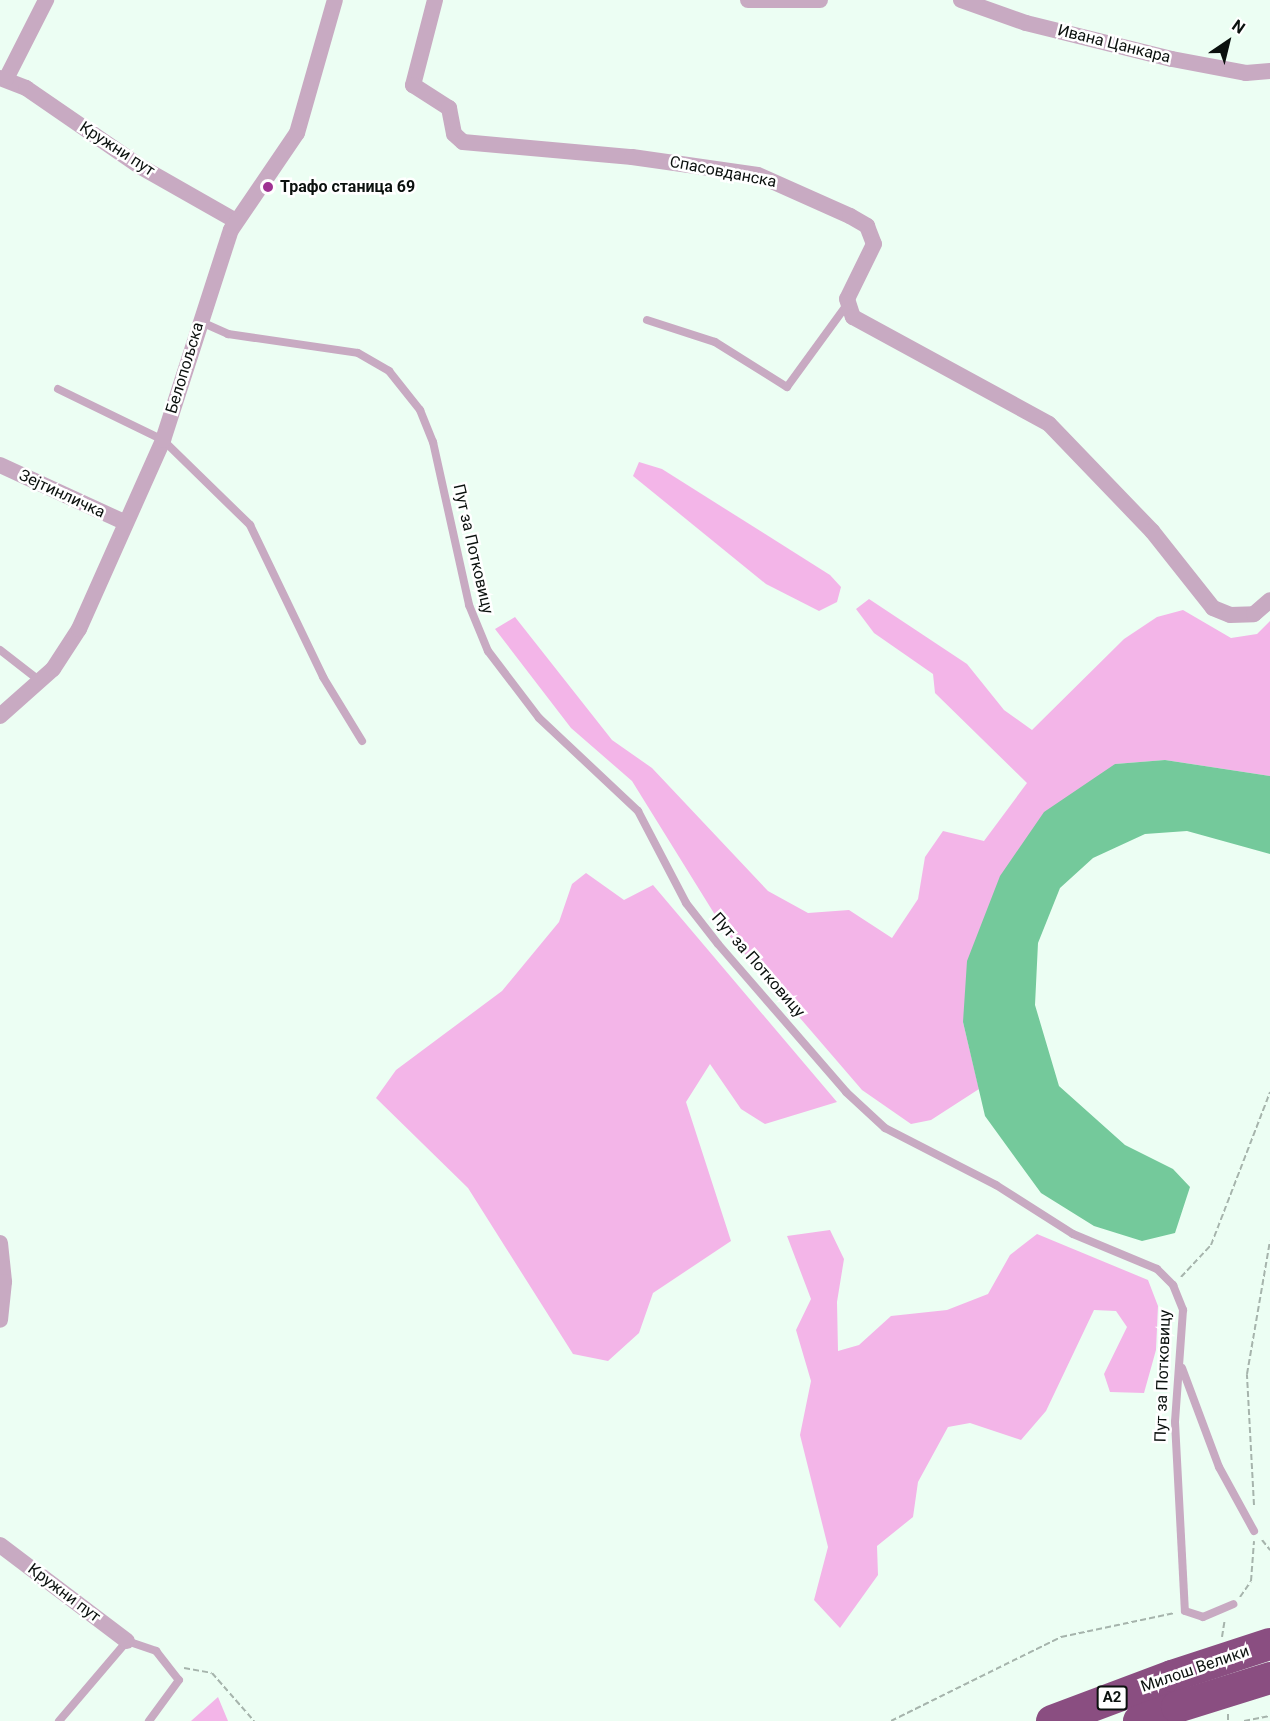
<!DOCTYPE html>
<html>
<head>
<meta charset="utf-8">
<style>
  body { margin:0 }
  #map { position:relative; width:1270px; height:1721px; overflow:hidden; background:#ecfef3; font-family:Roboto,sans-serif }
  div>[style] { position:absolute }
  .green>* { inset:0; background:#f3b5e8 }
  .water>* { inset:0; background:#74c99b }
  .path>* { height:2px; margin-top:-1px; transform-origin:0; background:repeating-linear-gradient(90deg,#a6b4ac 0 6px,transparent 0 9px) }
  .service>* { height:8px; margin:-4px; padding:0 4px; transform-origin:4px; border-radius:4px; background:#c8aac2 }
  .minor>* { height:16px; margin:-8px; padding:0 8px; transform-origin:8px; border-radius:8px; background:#c8aac2 }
  .motorway>* { height:32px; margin:-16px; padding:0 16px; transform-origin:16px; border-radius:16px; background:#8a4e81 }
  .motorway-bridge>* { height:32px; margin:-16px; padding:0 16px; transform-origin:16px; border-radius:16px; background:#8a4e81 }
  .dots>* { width:16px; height:16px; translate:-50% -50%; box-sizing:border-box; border:3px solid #fff; border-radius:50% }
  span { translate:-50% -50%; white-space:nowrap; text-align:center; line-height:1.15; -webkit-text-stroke:5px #fff; paint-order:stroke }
  .shield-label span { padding:2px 4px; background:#fff; border:2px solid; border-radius:4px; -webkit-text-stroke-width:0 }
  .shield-label { font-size:15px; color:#0b110e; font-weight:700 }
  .street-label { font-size:16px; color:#0b110e }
  .poi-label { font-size:16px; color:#0b110e; font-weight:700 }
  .left { translate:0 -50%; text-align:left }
  .north { position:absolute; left:1198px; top:12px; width:60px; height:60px; -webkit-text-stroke:4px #fff; paint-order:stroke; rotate:35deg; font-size:16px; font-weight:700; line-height:24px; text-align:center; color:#0b110e }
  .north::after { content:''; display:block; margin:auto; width:21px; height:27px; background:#0b110e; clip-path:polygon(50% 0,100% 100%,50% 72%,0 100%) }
</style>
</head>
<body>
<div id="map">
  <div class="green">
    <i style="clip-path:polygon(639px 462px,662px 469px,830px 575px,841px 587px,837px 602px,819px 611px,766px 584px,633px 476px)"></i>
    <i style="clip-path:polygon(869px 599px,967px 664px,1004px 710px,1032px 730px,1124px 639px,1157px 617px,1183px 610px,1231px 638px,1257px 634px,1270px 621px,1270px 776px,1165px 760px,1115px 764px,963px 1022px,979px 1089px,931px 1120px,911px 1124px,862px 1090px,725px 931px,632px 781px,571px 728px,495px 629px,515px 617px,612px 740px,652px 768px,768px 891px,808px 913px,849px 910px,892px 938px,918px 899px,925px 857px,943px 831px,984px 841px,1027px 783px,935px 693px,933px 674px,874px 633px,856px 609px)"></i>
    <i style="clip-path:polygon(586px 873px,624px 900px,653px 885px,837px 1102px,765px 1124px,741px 1109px,710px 1064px,686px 1102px,731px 1241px,653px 1293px,639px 1333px,608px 1361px,573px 1354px,468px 1188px,376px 1098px,396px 1070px,502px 991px,559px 922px,572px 884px)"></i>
    <i style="clip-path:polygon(830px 1230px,844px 1259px,837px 1302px,838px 1351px,859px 1345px,891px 1316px,947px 1310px,988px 1294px,1010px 1255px,1037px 1234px,1148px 1280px,1158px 1306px,1156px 1350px,1144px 1393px,1110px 1392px,1104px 1374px,1127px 1327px,1116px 1311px,1094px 1310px,1046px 1411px,1021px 1440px,970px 1423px,948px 1427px,918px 1482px,913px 1517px,877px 1546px,878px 1575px,840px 1628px,814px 1600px,828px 1547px,800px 1435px,811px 1381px,796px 1330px,811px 1299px,787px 1236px)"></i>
    <i style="clip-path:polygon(218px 1697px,228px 1721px,191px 1721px)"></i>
  </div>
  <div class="water">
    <i style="clip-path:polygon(1165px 760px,1270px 776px,1270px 854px,1187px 831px,1145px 834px,1093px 858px,1060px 888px,1038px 943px,1035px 1005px,1059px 1086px,1125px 1145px,1173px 1169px,1190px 1187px,1175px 1233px,1142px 1241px,1094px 1226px,1041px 1193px,985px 1116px,963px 1022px,967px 961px,1000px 876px,1044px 812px,1115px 764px)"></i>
  </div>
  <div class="path">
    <i style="left:1181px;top:1277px;width:44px;rotate:-46.8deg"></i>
    <i style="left:1211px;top:1245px;width:164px;rotate:-68.9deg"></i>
    <i style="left:1254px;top:1505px;width:131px;rotate:-93.1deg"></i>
    <i style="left:1247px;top:1374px;width:135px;rotate:-80.2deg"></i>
    <i style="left:1262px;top:1540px;width:13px;rotate:51deg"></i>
    <i style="left:1240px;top:1597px;width:19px;rotate:-55deg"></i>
    <i style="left:1251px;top:1581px;width:40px;rotate:-85.7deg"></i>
    <i style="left:1222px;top:1637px;width:18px;rotate:-81deg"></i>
    <i style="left:184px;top:1668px;width:28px;rotate:10deg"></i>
    <i style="left:212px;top:1673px;width:64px;rotate:48.8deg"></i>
    <i style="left:1228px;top:1714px;width:7px;rotate:90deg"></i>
    <i style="left:891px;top:1721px;width:190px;rotate:-26.3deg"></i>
    <i style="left:1061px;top:1637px;width:116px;rotate:-11.9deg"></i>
    <i style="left:1244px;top:1721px;width:26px;rotate:-11deg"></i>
  </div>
  <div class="service">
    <i style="left:647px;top:320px;width:71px;rotate:17.9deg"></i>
    <i style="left:715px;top:342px;width:85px;rotate:32deg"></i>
    <i style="left:787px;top:387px;width:100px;rotate:-53.9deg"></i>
    <i style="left:199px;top:321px;width:32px;rotate:24deg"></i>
    <i style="left:228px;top:334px;width:131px;rotate:8.3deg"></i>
    <i style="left:358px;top:353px;width:36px;rotate:30deg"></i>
    <i style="left:389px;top:371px;width:50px;rotate:51.5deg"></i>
    <i style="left:420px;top:410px;width:35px;rotate:68deg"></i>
    <i style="left:433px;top:442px;width:167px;rotate:77.5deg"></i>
    <i style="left:469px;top:605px;width:50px;rotate:67.6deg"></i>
    <i style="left:488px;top:651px;width:84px;rotate:52.7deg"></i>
    <i style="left:539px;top:718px;width:136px;rotate:43.2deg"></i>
    <i style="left:638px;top:811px;width:104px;rotate:62.4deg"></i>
    <i style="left:686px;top:903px;width:52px;rotate:52deg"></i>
    <i style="left:718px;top:944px;width:196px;rotate:49.1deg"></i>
    <i style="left:846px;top:1092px;width:53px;rotate:42.7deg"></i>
    <i style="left:885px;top:1128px;width:125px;rotate:27.2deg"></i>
    <i style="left:996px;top:1185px;width:91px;rotate:32.5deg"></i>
    <i style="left:1073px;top:1234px;width:91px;rotate:22.6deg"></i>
    <i style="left:1157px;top:1269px;width:23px;rotate:45deg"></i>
    <i style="left:1173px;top:1285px;width:27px;rotate:68deg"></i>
    <i style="left:1183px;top:1310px;width:112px;rotate:94.1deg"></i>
    <i style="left:1175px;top:1422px;width:189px;rotate:87deg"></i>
    <i style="left:1185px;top:1611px;width:19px;rotate:18deg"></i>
    <i style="left:1203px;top:1617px;width:33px;rotate:-23deg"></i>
    <i style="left:58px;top:389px;width:117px;rotate:25.9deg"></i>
    <i style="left:163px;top:440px;width:122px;rotate:44.3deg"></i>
    <i style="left:250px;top:525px;width:169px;rotate:64.3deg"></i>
    <i style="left:323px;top:677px;width:75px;rotate:58.6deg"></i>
    <i style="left:0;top:650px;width:51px;rotate:37.8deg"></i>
    <i style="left:1182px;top:1368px;width:106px;rotate:69.5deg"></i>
    <i style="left:1219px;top:1467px;width:73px;rotate:61.3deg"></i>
    <i style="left:59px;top:1721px;width:105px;rotate:-49.6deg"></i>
    <i style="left:127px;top:1641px;width:31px;rotate:19deg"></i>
    <i style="left:156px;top:1651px;width:37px;rotate:52deg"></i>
    <i style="left:179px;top:1680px;width:51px;rotate:126.2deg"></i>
  </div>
  <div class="minor">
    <i style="left:435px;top:0;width:88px;rotate:104.5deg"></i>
    <i style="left:413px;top:85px;width:43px;rotate:32.6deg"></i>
    <i style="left:449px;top:108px;width:26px;rotate:79deg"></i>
    <i style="left:454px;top:134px;width:12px;rotate:42deg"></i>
    <i style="left:463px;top:142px;width:170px;rotate:5.1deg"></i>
    <i style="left:632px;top:157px;width:127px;rotate:8.1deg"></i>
    <i style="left:758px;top:175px;width:101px;rotate:24deg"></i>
    <i style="left:850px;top:216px;width:20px;rotate:30deg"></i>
    <i style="left:867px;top:226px;width:19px;rotate:69deg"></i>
    <i style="left:874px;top:244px;width:61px;rotate:116.1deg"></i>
    <i style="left:847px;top:299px;width:19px;rotate:72deg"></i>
    <i style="left:853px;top:317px;width:223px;rotate:28.6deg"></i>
    <i style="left:1049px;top:424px;width:149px;rotate:46.1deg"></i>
    <i style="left:1152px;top:531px;width:98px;rotate:51.6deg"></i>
    <i style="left:1213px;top:608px;width:18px;rotate:22deg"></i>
    <i style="left:1230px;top:615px;width:24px;rotate:-2deg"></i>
    <i style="left:1254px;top:614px;width:21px;rotate:-41deg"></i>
    <i style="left:748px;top:0;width:72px"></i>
    <i style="left:961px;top:0;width:69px;rotate:19.5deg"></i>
    <i style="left:1026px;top:23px;width:150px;rotate:13.9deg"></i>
    <i style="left:1172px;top:59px;width:75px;rotate:10.7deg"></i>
    <i style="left:1246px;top:73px;width:24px;rotate:-5deg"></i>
    <i style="left:0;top:78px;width:28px;rotate:21deg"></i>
    <i style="left:26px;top:88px;width:140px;rotate:34.5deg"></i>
    <i style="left:141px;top:167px;width:109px;rotate:29.6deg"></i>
    <i style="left:6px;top:79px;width:89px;rotate:-63.1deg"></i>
    <i style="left:0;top:465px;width:136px;rotate:24.7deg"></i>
    <i style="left:0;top:716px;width:71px;rotate:-41.6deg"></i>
    <i style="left:53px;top:669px;width:48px;rotate:-57deg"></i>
    <i style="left:79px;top:629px;width:207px;rotate:-66deg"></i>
    <i style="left:163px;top:440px;width:221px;rotate:-72.1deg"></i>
    <i style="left:231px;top:230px;width:117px;rotate:-55.8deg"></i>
    <i style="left:297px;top:133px;width:138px;rotate:-74.1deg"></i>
    <i style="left:0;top:1243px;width:39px;rotate:84deg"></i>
    <i style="left:4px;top:1282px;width:38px;rotate:96deg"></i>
    <i style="left:0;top:1545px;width:159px;rotate:37.1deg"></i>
  </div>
  <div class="motorway">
    <i style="left:1052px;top:1721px;width:128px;rotate:-20.6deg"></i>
    <i style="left:1139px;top:1721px;width:40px;rotate:-20.2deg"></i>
  </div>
  <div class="motorway-bridge">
    <i style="left:1172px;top:1676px;width:103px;rotate:-18.1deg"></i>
    <i style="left:1177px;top:1707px;width:97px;rotate:-17.3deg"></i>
  </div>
  <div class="dots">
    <i style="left:268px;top:187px;background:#9e3292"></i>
  </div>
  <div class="shield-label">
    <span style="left:1112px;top:1698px">A2</span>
  </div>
  <div class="street-label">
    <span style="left:1114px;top:44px;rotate:14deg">Ивана Цанкара</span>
    <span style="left:117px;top:149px;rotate:33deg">Кружни пут</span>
    <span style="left:723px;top:172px;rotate:11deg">Спасовданска</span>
    <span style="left:185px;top:368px;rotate:-73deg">Белопољска</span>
    <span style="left:62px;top:494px;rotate:25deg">Зејтинличка</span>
    <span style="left:473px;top:549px;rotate:77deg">Пут за Потковицу</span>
    <span style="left:758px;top:965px;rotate:49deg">Пут за Потковицу</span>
    <span style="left:1163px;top:1376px;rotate:-88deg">Пут за Потковицу</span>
    <span style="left:64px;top:1593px;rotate:37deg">Кружни пут</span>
    <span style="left:1195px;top:1669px;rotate:-19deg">Милош Велики</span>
  </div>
  <div class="poi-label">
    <span class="left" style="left:280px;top:187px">Трафо станица 69</span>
  </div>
  <div class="north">N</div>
</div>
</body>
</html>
